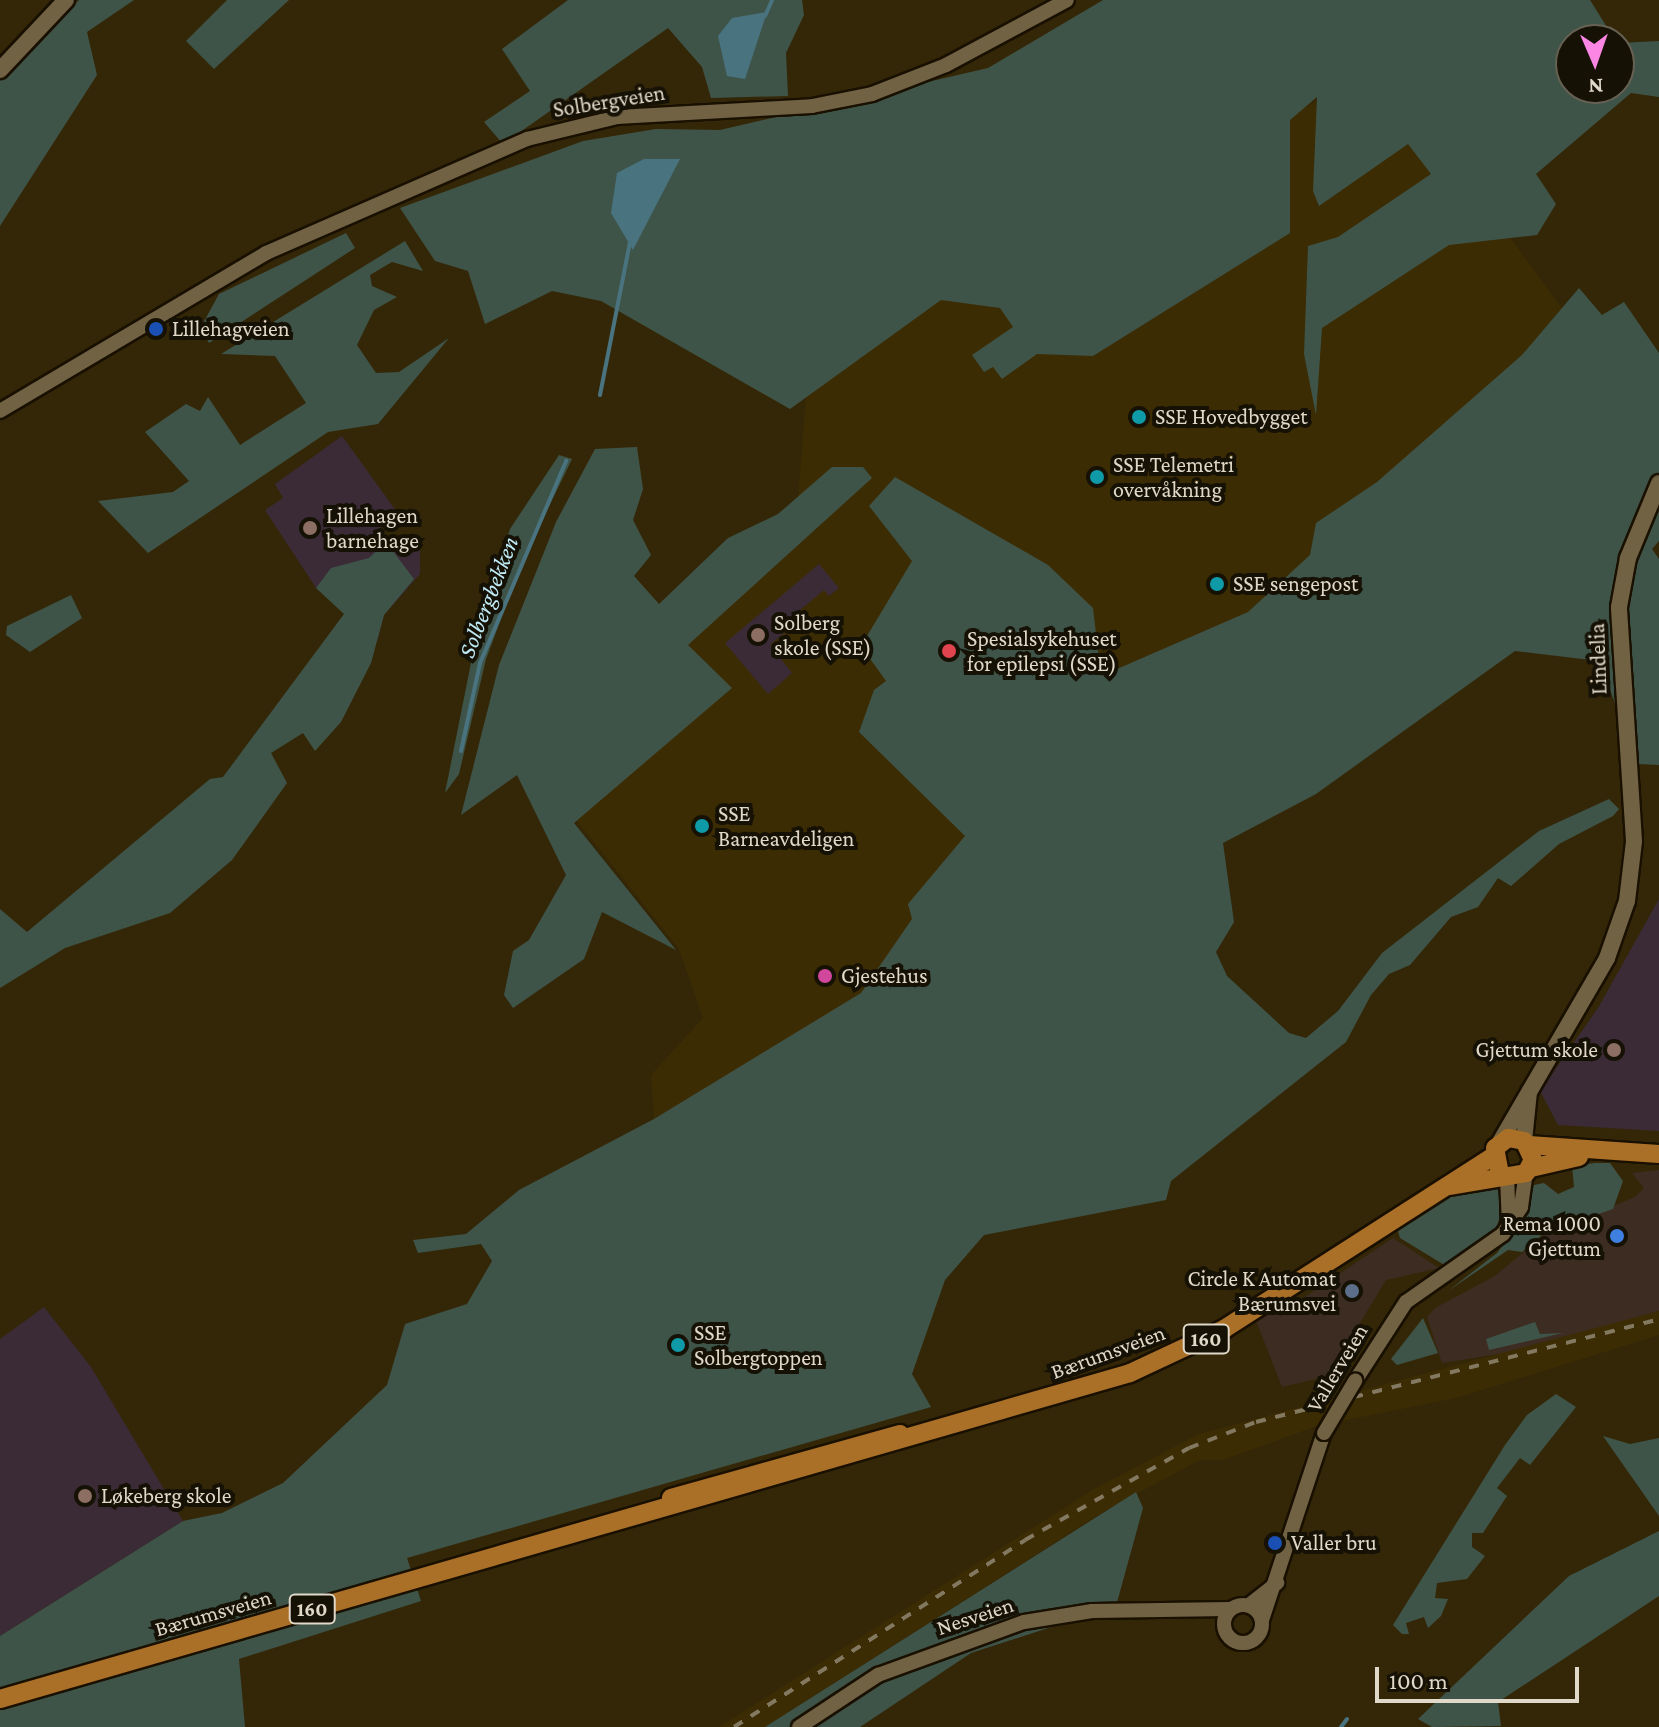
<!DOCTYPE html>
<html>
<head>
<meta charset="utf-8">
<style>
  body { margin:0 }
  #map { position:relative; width:1659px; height:1727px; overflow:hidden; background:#342708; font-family:"Crimson Pro",serif }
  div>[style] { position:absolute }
  .commercial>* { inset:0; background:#3d2c22 }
  .built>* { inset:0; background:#3c2c04 }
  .education>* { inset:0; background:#3a2b36 }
  .green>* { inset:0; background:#3f5448 }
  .water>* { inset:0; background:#49737f }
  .stream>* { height:4px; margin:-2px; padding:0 2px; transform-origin:2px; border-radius:2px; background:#49737f }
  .roads { filter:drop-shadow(2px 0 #191000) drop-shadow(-2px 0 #191000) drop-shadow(0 2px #191000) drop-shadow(0 -2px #191000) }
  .tertiary>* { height:14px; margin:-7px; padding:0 7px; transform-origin:7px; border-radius:7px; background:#716244 }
  .tertiary>.ring { margin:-7px; padding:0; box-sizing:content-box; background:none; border:14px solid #716244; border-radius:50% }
  .secondary>* { height:16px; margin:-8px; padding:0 8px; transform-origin:8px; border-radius:8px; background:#716244 }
  .primary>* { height:18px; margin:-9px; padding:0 9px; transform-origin:9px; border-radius:9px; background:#ab7027 }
  .rail>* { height:4px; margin-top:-2px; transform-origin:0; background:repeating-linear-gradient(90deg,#837860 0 10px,transparent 0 20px) }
  .bridges { filter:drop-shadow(2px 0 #191000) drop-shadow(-2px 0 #191000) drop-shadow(0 2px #191000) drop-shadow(0 -2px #191000) }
  .tertiary-bridge>* { height:14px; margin:-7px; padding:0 7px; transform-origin:7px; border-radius:7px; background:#716244 }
  .dots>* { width:22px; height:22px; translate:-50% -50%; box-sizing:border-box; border:4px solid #161105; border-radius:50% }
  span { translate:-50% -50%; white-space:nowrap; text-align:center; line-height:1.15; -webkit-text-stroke:8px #161105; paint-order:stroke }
  .shield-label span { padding:2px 6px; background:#161105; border:2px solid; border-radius:6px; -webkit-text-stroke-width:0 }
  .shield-label { font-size:20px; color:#e0d8c8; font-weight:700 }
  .street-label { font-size:22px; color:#e0d8c8 }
  .poi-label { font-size:22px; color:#e0d8c8 }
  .left { translate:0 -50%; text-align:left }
  .right { translate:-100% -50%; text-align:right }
  .water-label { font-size:24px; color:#c0ecf8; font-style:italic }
  .north { position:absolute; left:1555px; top:24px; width:80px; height:80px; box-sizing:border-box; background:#161105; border:2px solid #676153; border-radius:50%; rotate:178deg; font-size:22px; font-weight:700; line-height:32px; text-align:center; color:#e0d8c8 }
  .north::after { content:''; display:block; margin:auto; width:28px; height:36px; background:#fc86e4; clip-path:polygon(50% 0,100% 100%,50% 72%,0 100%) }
  .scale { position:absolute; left:1375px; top:1667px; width:204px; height:36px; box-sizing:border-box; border:4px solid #e0d8c8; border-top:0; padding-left:10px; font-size:24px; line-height:28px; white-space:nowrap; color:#e0d8c8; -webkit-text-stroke:6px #161105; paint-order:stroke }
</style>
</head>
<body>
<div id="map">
  <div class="commercial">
    <i style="clip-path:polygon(1659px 1170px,1659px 1311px,1541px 1347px,1442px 1363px,1427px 1317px,1435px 1308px,1495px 1276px,1545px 1234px,1635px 1197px,1644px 1188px,1632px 1173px)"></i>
    <i style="clip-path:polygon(1393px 1238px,1439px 1268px,1386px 1280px,1328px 1376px,1282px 1387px,1255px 1318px,1284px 1311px)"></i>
  </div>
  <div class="built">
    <i style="clip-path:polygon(1386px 68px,1596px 355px,932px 956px,654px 1119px,651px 1075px,703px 1018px,679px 949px,542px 777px,796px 525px,810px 345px)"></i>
    <i style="clip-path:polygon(1659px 1311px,1659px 1335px,1456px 1398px,1317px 1426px,1223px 1460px,1200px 1460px,1106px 1510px,765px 1727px,719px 1727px,1094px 1489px,1199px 1434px)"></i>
  </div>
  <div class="education">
    <i style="clip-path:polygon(342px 436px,397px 512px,379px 525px,399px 555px,420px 547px,420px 574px,384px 615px,377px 642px,316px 588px,265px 510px,283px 498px,275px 484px)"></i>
    <i style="clip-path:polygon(819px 564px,839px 588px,829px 596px,824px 590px,787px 621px,791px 627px,770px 645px,792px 673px,768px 694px,725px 643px)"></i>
    <i style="clip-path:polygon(1659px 899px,1659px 1131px,1558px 1125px,1540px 1091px,1598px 1008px)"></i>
    <i style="clip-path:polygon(44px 1307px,91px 1367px,183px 1521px,0 1636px,0 1339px)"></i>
  </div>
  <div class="green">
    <i style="clip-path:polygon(79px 0,134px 0,87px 32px,97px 75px,0 226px,0 81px)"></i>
    <i style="clip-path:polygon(227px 0,289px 0,214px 69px,186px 41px)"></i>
    <i style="clip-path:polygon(568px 0,802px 0,804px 15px,786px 53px,788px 96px,711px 98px,702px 67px,668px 28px,503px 144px,484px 122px,530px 91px,502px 49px)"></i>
    <i style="clip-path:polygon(1103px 0,1590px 0,1615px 40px,1571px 40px,1571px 88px,1619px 88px,1619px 43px,1659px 41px,1659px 97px,1631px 93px,1536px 174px,1556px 204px,1537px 235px,1449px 245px,1322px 328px,1316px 415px,1304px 354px,1308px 246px,1338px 237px,1431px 174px,1408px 144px,1319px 206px,1313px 191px,1317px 97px,1290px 120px,1290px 233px,1093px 356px,1037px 354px,1002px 379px,993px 367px,984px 372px,972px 355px,1013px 327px,1000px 308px,941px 300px,790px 409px,601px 301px,552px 291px,485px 324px,468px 271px,435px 261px,400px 208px,583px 141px,656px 129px,720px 130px,988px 68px)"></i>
    <i style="clip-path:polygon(346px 233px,355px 248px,209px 343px,201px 327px,219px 294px)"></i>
    <i style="clip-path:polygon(405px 241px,423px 271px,392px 262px,370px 275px,372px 286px,397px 297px,374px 310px,357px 345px,376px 373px,399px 372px,449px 338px,378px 424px,328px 432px,148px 553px,98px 501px,173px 492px,189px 481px,145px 432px,186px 404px,200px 411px,208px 397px,240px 445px,306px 403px,275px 356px,221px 354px)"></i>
    <i style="clip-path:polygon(1579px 288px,1602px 315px,1624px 302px,1659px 353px,1659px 541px,1652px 549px,1659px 559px,1659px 765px,1638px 764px,1599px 661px,1515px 651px,1316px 794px,1223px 843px,1234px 922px,1216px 952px,1227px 976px,1289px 1033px,1306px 1038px,1338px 1011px,1382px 953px,1539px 831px,1609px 799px,1619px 809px,1613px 816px,1559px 844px,1511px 886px,1498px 878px,1478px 907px,1451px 917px,1410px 965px,1389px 974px,1371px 995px,1346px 1042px,1171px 1181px,1166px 1200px,984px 1235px,945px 1280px,912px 1374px,931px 1407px,407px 1558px,421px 1601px,239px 1659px,245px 1727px,0 1727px,0 1636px,183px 1521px,222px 1513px,283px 1483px,387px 1385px,405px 1324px,467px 1304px,492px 1261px,481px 1244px,418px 1253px,413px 1240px,466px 1234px,519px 1190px,654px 1119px,861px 993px,912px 919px,908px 904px,965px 836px,859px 732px,874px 690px,886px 681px,861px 646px,912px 561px,869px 506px,895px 477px,1048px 565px,1093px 608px,1101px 676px,1248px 612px,1310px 555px,1316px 523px,1377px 482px,1522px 355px)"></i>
    <i style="clip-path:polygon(637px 447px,643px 489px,633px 520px,651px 555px,634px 576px,659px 604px,728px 538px,778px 514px,832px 467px,863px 467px,872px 478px,688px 645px,732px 688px,574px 823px,676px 950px,602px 912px,584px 959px,513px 1008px,504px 995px,513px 951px,529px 940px,566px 875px,517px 775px,461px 815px,499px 665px,556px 522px,595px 449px)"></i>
    <i style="clip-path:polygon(559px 455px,572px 459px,525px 556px,486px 659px,459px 774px,445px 793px,478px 628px,510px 529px)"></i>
    <i style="clip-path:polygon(386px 542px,414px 579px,384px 615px,371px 663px,341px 722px,315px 751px,303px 733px,271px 753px,287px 783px,232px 860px,170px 913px,65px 948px,0 988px,0 909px,27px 932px,210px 779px,223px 777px,344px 614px,316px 588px,331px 568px,369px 558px)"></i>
    <i style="clip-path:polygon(71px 595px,82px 618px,30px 652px,6px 635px,7px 626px)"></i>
    <i style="clip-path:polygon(1595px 1163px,1610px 1163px,1623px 1181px,1613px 1209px,1544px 1233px,1522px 1252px,1508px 1250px,1448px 1291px,1497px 1253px,1525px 1214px,1534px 1185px,1544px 1183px,1558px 1194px,1574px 1187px,1572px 1166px)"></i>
    <i style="clip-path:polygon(1495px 1183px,1504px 1206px,1496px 1228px,1446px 1266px,1400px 1238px,1398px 1231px,1436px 1200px)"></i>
    <i style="clip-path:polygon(1423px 1318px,1438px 1353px,1397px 1365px,1391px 1359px)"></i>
    <i style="clip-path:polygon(1535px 1322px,1540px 1334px,1563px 1333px,1489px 1350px,1486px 1339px)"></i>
    <i style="clip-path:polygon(1556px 1394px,1576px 1407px,1530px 1465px,1520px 1458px,1497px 1488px,1507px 1496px,1483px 1533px,1472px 1533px,1472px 1547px,1485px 1556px,1467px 1579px,1437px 1583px,1435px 1598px,1448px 1599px,1441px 1616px,1428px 1628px,1424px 1617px,1406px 1623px,1409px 1634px,1402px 1634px,1393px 1625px,1505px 1445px,1527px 1415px)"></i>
    <i style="clip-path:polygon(1603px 1436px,1630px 1444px,1659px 1438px,1659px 1516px)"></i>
    <i style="clip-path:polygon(1136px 1492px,1143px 1508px,1113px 1617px,1082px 1617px,971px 1653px,860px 1727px,765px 1727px)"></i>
    <i style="clip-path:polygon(1659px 1531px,1659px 1596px,1498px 1702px,1501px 1726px,1432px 1727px,1418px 1719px,1569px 1576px)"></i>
  </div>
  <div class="water">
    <i style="clip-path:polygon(767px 12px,745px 79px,727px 76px,718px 36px,732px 18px)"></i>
    <i style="clip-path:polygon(644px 159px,680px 159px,633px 250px,611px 213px,617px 173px)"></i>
  </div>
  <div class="stream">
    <i style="left:765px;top:16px;width:17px;rotate:-66deg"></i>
    <i style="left:600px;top:395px;width:161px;rotate:-78.9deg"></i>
    <i style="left:461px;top:751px;width:90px;rotate:-77.8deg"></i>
    <i style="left:480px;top:663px;width:220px;rotate:-66.9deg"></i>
    <i style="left:1341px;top:1727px;width:10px;rotate:-53deg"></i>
  </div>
  <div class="roads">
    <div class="tertiary">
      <i style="left:0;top:411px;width:309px;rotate:-30.7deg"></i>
      <i style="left:266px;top:253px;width:285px;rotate:-23.6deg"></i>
      <i style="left:527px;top:139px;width:93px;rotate:-13.7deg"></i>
      <i style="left:617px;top:117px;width:195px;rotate:-3.2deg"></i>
      <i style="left:812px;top:106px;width:61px;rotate:-11.3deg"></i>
      <i style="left:872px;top:94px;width:79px;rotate:-21.4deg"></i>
      <i style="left:946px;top:65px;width:137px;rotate:-28.2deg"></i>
      <i style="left:1507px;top:1177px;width:48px;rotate:87.6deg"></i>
      <i style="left:1355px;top:1381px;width:94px;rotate:-57.2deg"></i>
      <i style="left:1406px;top:1302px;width:118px;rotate:-35deg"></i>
      <i style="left:1503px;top:1234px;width:32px;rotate:-56deg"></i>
      <i style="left:1521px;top:1207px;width:34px;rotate:-82deg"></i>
      <i class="ring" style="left:1224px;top:1605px;width:24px;height:24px"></i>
      <i style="left:1249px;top:1605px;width:36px;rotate:-38deg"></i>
      <i style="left:1262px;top:1620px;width:197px;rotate:-71.7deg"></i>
      <i style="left:799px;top:1727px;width:95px;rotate:-33.4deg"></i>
      <i style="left:878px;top:1675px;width:155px;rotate:-20deg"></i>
      <i style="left:1024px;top:1622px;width:69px;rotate:-9.2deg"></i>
      <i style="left:1092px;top:1611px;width:138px;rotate:-0.8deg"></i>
    </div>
    <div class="secondary">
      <i style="left:0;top:70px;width:96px;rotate:-46.7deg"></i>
      <i style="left:1524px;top:1141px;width:49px;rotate:-84.2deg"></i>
      <i style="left:1500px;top:1142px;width:213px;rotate:-59.8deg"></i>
      <i style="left:1607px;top:958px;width:60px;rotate:-70.7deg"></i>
      <i style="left:1627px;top:901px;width:60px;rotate:-83.3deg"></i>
      <i style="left:1634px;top:841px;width:234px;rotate:-93.7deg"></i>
      <i style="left:1619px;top:607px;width:50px;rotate:-79.6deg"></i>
      <i style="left:1628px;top:558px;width:81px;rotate:-67.5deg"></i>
    </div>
    <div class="primary">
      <i style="left:1529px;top:1145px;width:130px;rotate:4deg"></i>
      <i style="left:1531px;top:1168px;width:49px;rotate:-12.9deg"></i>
      <i style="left:1450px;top:1186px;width:77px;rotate:-9.7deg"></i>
      <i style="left:1526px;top:1173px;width:15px;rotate:-62deg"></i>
      <i style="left:1533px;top:1160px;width:21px;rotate:-115deg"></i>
      <i style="left:1524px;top:1141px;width:16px;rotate:-169deg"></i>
      <i style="left:1508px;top:1138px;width:16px;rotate:142deg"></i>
      <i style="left:1495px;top:1148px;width:26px;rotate:79deg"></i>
      <i style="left:671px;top:1498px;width:238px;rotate:-15.6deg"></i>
      <i style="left:0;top:1699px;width:1176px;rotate:-16.09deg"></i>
      <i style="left:1130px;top:1373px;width:104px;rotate:-25.1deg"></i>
      <i style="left:1224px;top:1329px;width:320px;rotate:-32.7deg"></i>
    </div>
  </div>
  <div class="rail">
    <i style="left:734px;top:1727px;width:346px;rotate:-32.7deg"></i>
    <i style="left:1025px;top:1540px;width:188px;rotate:-29.3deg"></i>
    <i style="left:1189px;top:1448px;width:72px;rotate:-21.2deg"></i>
    <i style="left:1256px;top:1422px;width:416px;rotate:-14.3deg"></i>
  </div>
  <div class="bridges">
    <div class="tertiary-bridge">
      <i style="left:1324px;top:1433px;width:61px;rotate:-59.2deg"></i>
    </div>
  </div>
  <div class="dots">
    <i style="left:156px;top:329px;background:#1a4fb4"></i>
    <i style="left:1139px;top:417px;background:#0f9aa8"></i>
    <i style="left:1097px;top:477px;background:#0f9aa8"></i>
    <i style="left:310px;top:528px;background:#8d6e63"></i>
    <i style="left:1217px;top:584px;background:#0f9aa8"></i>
    <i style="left:758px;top:635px;background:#8d6e63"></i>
    <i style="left:949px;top:651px;background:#e0444e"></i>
    <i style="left:702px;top:826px;background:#0f9aa8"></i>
    <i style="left:825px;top:976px;background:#d1479c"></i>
    <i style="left:1614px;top:1050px;background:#8d6e63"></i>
    <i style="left:1617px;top:1236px;background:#3f7fe0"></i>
    <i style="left:1352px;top:1291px;background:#5c6f8a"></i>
    <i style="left:678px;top:1345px;background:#0f9aa8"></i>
    <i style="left:85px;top:1496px;background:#8d6e63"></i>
    <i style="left:1275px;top:1543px;background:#1a4fb4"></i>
  </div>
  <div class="shield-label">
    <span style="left:1206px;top:1339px">160</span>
    <span style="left:312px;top:1609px">160</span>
  </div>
  <div class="street-label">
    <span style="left:609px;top:101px;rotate:-9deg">Solbergveien</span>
    <span style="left:1598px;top:659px;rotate:-92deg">Lindelia</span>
    <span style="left:1108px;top:1352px;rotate:-20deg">Bærumsveien</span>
    <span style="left:1337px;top:1368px;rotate:-59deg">Vallerveien</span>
    <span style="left:213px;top:1613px;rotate:-16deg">Bærumsveien</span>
    <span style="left:975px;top:1616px;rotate:-18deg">Nesveien</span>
  </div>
  <div class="poi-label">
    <span class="left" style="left:172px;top:329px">Lillehagveien</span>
    <span class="left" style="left:1155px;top:417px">SSE Hovedbygget</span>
    <span class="left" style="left:1113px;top:477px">SSE Telemetri<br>overvåkning</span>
    <span class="left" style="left:326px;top:528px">Lillehagen<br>barnehage</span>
    <span class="left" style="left:1233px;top:584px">SSE sengepost</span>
    <span class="left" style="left:774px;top:635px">Solberg<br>skole (SSE)</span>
    <span class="left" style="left:967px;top:651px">Spesialsykehuset<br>for epilepsi (SSE)</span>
    <span class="left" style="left:718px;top:826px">SSE<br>Barneavdeligen</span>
    <span class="left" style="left:841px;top:976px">Gjestehus</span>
    <span class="right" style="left:1598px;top:1050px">Gjettum skole</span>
    <span class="right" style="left:1601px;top:1236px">Rema 1000<br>Gjettum</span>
    <span class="right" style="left:1336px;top:1291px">Circle K Automat<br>Bærumsvei</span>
    <span class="left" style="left:694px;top:1345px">SSE<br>Solbergtoppen</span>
    <span class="left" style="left:101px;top:1496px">Løkeberg skole</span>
    <span class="left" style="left:1291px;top:1543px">Valler bru</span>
  </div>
  <div class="water-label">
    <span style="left:488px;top:597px;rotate:-69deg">Solbergbekken</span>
  </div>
  <div class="north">N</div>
  <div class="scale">100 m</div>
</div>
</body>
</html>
